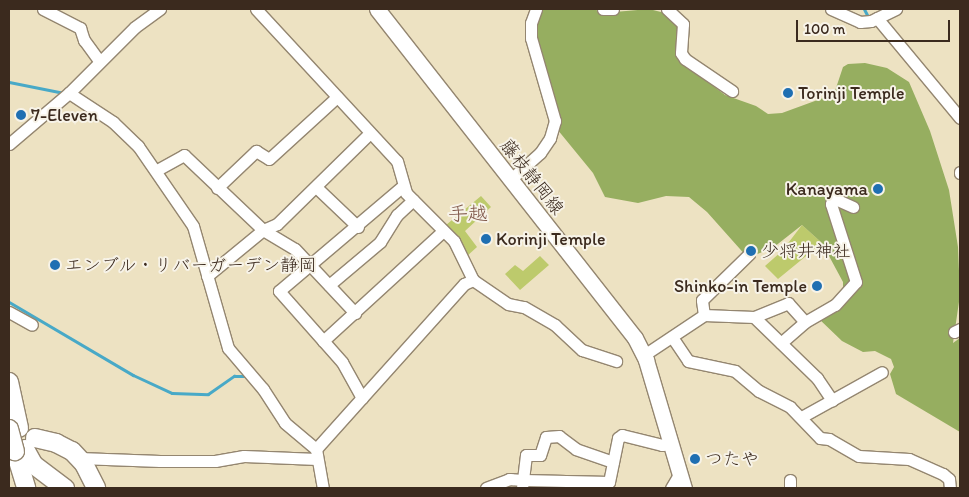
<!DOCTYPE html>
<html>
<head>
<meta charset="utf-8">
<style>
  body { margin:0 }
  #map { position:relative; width:969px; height:497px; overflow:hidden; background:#ede2c2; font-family:Itim,"Klee One",sans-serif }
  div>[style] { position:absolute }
  .green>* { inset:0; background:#bdca6c }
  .forest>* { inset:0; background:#96ae60 }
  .stream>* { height:3px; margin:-1.5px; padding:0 1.5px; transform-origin:1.5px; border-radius:1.5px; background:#48a9c7 }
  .roads { filter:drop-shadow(1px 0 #948670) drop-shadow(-1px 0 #948670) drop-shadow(0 1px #948670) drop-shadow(0 -1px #948670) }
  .minor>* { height:11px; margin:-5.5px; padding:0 5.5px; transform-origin:5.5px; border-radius:5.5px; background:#fff }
  .major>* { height:15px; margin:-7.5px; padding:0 7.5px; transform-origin:7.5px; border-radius:7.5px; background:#fff }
  .highway>* { height:18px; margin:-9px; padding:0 9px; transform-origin:9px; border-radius:9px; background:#fff }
  .bridges { filter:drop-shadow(1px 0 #948670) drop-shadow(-1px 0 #948670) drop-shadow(0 1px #948670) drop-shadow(0 -1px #948670) }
  .highway-bridge>* { height:18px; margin:-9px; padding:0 9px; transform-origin:9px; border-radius:9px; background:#fff }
  .dots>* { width:14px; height:14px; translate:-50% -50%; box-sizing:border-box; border:2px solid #f7f3e8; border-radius:50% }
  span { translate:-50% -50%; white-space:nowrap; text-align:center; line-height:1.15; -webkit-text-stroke:4px #f7f3e8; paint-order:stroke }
  .poi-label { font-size:18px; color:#3b2a1e }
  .left { translate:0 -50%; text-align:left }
  .right { translate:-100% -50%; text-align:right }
  .street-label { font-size:18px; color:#3b2a1e }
  .quarter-label { font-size:20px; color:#7e5547 }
  .frame { position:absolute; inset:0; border:10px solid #3b2a1e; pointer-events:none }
  .scale { position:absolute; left:796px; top:20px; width:154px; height:22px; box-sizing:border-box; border:2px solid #3b2a1e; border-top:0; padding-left:6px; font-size:15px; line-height:18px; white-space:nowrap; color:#3b2a1e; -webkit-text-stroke:4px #f7f3e8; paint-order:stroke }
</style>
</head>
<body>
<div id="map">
  <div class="green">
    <i style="clip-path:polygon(481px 196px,491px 207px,465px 231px,477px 247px,466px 257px,446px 225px)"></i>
    <i style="clip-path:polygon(802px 225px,822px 243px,778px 279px,765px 266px,782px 251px)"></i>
    <i style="clip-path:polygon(540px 256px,549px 265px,520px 290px,505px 274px,515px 265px,523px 271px)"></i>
  </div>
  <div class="forest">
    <i style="clip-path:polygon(542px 9px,594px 9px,603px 13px,649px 9px,669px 14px,677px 24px,682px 62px,725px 95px,756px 106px,768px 114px,782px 113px,834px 94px,843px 67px,848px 64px,865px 63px,887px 68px,909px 82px,930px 131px,949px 190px,958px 247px,960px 295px,953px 343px,960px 338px,960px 432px,896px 394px,890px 374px,894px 367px,891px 359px,875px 351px,863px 352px,842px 341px,817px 317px,843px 290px,843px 282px,822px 243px,802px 225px,774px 247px,748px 258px,707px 212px,689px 197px,666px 196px,638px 203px,605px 197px,593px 173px,557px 129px,536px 40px,537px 14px)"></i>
  </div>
  <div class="stream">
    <i style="left:864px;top:9px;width:9px;rotate:63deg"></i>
    <i style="left:9px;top:82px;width:56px;rotate:11.3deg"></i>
    <i style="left:9px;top:302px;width:144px;rotate:30.5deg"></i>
    <i style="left:133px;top:375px;width:43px;rotate:24.8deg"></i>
    <i style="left:172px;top:393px;width:36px;rotate:2deg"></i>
    <i style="left:208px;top:394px;width:32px;rotate:-35deg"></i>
    <i style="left:234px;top:376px;width:12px"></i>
  </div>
  <div class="roads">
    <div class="minor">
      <i style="left:43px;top:9px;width:42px;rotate:27.2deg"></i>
      <i style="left:80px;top:28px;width:13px;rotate:72deg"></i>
      <i style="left:84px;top:40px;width:26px;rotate:54deg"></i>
      <i style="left:256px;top:9px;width:207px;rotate:47.2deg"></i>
      <i style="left:397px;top:161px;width:33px;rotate:74deg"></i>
      <i style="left:406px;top:193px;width:68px;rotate:45deg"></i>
      <i style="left:454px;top:241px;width:43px;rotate:64deg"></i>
      <i style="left:473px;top:280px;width:42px;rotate:34.4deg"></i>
      <i style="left:508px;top:304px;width:16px;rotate:11deg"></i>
      <i style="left:524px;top:307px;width:36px;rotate:30deg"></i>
      <i style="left:555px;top:325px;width:37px;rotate:43deg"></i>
      <i style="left:582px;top:350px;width:36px;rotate:18deg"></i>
      <i style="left:603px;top:9px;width:10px"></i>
      <i style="left:667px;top:9px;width:22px;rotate:43deg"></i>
      <i style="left:683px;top:24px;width:29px;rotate:94deg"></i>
      <i style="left:681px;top:53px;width:7px;rotate:56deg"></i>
      <i style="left:685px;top:59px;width:57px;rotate:34.2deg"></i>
      <i style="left:831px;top:9px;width:32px;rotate:24deg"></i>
      <i style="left:860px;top:22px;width:11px;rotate:-5deg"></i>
      <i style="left:871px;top:21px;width:28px;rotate:-26deg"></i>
      <i style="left:877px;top:18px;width:130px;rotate:50.3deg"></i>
      <i style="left:69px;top:93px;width:93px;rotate:-45deg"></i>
      <i style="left:135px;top:27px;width:31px;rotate:-36deg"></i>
      <i style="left:9px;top:144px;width:79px;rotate:-40.4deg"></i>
      <i style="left:69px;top:93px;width:53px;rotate:33.4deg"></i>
      <i style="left:113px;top:122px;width:35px;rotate:44deg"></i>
      <i style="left:138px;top:146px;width:97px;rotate:55.5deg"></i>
      <i style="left:193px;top:226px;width:127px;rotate:74deg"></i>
      <i style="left:228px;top:348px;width:54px;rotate:49.5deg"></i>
      <i style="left:263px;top:389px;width:40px;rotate:57.1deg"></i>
      <i style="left:285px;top:423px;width:40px;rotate:40deg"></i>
      <i style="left:316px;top:449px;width:40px;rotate:80deg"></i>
      <i style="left:157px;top:170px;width:31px;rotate:-29deg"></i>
      <i style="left:184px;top:155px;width:109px;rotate:43.5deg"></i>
      <i style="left:263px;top:230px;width:37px;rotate:31deg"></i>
      <i style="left:295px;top:249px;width:88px;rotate:46.8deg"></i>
      <i style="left:960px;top:173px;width:1px;rotate:-90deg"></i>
      <i style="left:511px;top:179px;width:39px;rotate:-42deg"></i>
      <i style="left:540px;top:153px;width:18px;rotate:-56deg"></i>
      <i style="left:550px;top:138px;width:18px;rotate:-74deg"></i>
      <i style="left:555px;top:121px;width:86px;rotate:-106.1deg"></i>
      <i style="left:531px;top:38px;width:15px;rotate:-90deg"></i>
      <i style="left:531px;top:23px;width:15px;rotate:-70deg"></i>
      <i style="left:316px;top:187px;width:58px;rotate:43.6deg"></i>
      <i style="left:217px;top:188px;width:54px;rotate:-43.5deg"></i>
      <i style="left:256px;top:151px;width:15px;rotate:32deg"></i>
      <i style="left:269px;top:159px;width:92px;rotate:-42.4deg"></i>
      <i style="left:207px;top:276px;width:72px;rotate:-39.4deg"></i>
      <i style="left:263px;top:230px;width:15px;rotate:-23deg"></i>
      <i style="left:277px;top:224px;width:130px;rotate:-44.4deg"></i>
      <i style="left:329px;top:285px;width:67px;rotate:-40.1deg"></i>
      <i style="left:380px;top:242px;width:32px;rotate:-58deg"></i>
      <i style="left:397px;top:215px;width:22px;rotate:-43deg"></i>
      <i style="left:9px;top:312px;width:26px;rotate:29deg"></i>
      <i style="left:704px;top:315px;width:15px;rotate:-98deg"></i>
      <i style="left:702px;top:300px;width:66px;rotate:-44.4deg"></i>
      <i style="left:754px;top:317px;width:37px;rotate:-22deg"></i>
      <i style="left:788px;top:303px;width:25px;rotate:48deg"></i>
      <i style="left:805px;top:322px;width:32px;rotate:139deg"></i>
      <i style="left:805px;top:322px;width:34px;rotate:-30deg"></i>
      <i style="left:835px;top:305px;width:31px;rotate:-48deg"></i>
      <i style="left:856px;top:282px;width:82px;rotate:-107.8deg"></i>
      <i style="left:831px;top:204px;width:6px;rotate:-72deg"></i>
      <i style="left:833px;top:198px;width:22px;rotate:24deg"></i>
      <i style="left:954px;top:332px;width:7px;rotate:-27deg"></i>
      <i style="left:672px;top:337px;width:29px;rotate:56deg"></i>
      <i style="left:688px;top:361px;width:48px;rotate:12deg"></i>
      <i style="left:735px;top:371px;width:31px;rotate:40deg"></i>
      <i style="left:759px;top:391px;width:35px;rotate:27deg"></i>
      <i style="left:790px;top:407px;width:43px;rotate:45.9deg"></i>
      <i style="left:820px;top:438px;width:9px;rotate:6deg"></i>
      <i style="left:829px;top:439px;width:34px;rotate:30deg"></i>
      <i style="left:859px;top:456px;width:50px;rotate:3.4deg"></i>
      <i style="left:909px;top:459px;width:37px;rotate:24deg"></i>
      <i style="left:943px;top:474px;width:8px;rotate:40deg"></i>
      <i style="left:949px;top:479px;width:9px;rotate:84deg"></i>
      <i style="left:323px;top:341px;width:163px;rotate:-42.5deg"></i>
      <i style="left:644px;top:355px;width:72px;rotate:-33.7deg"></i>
      <i style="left:704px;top:315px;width:50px;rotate:2.3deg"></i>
      <i style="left:754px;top:317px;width:88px;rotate:44.1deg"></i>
      <i style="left:817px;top:378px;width:27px;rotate:56deg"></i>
      <i style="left:832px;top:400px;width:35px;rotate:151deg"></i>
      <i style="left:362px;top:398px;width:41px;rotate:-119.1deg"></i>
      <i style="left:342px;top:362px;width:95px;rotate:-131.6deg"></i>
      <i style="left:279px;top:291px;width:162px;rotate:-40.3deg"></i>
      <i style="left:832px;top:400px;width:57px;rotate:-29.2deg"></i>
      <i style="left:316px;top:449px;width:222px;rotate:-48.1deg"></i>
      <i style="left:464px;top:284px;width:10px;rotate:-24deg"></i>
      <i style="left:79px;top:458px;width:81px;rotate:2.1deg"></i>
      <i style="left:160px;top:461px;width:55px"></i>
      <i style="left:215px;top:461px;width:29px;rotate:-10deg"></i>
      <i style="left:244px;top:456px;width:73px;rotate:2.4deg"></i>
      <i style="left:613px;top:462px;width:39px;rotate:-161deg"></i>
      <i style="left:576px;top:449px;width:21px;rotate:-143deg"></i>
      <i style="left:559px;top:436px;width:13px;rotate:176deg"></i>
      <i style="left:546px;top:437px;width:19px;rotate:108deg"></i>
      <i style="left:540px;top:455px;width:14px;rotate:180deg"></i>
      <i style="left:526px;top:455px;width:25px;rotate:97deg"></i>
      <i style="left:523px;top:480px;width:86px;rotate:1.3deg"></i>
      <i style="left:609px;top:482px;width:45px;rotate:-78.4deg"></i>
      <i style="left:618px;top:438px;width:5px;rotate:-37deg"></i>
      <i style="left:622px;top:435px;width:41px;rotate:14deg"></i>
      <i style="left:662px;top:445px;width:9px;rotate:-6deg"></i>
      <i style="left:790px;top:480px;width:8px;rotate:90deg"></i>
      <i style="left:486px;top:488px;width:25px;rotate:-21deg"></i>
      <i style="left:509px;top:479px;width:14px;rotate:4deg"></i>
      <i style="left:523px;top:480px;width:8px;rotate:97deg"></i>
      <i style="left:671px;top:488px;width:17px;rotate:-59deg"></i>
    </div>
    <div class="major">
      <i style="left:377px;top:9px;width:418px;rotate:51.9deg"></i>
      <i style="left:635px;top:338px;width:25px;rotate:63deg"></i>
      <i style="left:646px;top:360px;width:134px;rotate:73.5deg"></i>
    </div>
    <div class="highway">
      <i style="left:9px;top:382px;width:47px;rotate:77.7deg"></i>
      <i style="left:35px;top:438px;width:22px;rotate:13deg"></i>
      <i style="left:56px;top:443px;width:18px;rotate:27deg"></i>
      <i style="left:72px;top:451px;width:18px;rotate:47deg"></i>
      <i style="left:84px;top:464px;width:27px;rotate:63deg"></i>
      <i style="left:25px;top:449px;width:18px;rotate:61deg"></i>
      <i style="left:34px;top:465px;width:39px;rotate:37deg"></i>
      <i style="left:15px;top:451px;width:39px;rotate:73deg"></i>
    </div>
  </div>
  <div class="bridges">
    <div class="highway-bridge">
      <i style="left:9px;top:429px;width:23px;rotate:75deg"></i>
    </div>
  </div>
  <div class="dots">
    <i style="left:788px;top:93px;background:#1f6fb2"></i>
    <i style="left:21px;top:115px;background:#1f6fb2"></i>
    <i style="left:878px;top:189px;background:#1f6fb2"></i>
    <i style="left:486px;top:239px;background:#1f6fb2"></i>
    <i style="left:751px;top:251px;background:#1f6fb2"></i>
    <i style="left:55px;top:265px;background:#1f6fb2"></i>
    <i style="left:817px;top:286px;background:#1f6fb2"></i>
    <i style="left:695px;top:459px;background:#1f6fb2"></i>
  </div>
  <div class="poi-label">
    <span class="left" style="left:798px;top:93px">Torinji Temple</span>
    <span class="left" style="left:31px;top:115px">7-Eleven</span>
    <span class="right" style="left:868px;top:189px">Kanayama</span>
    <span class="left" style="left:496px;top:239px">Korinji Temple</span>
    <span class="left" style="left:761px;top:251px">少将井神社</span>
    <span class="left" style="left:65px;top:265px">エンブル・リバーガーデン静岡</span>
    <span class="right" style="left:807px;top:286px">Shinko-in Temple</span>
    <span class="left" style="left:705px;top:459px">つたや</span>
  </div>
  <div class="street-label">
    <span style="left:532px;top:177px;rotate:52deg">藤枝静岡線</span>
  </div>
  <div class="quarter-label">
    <span style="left:468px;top:213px">手越</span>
  </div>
  <div class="frame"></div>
  <div class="scale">100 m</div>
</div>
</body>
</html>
